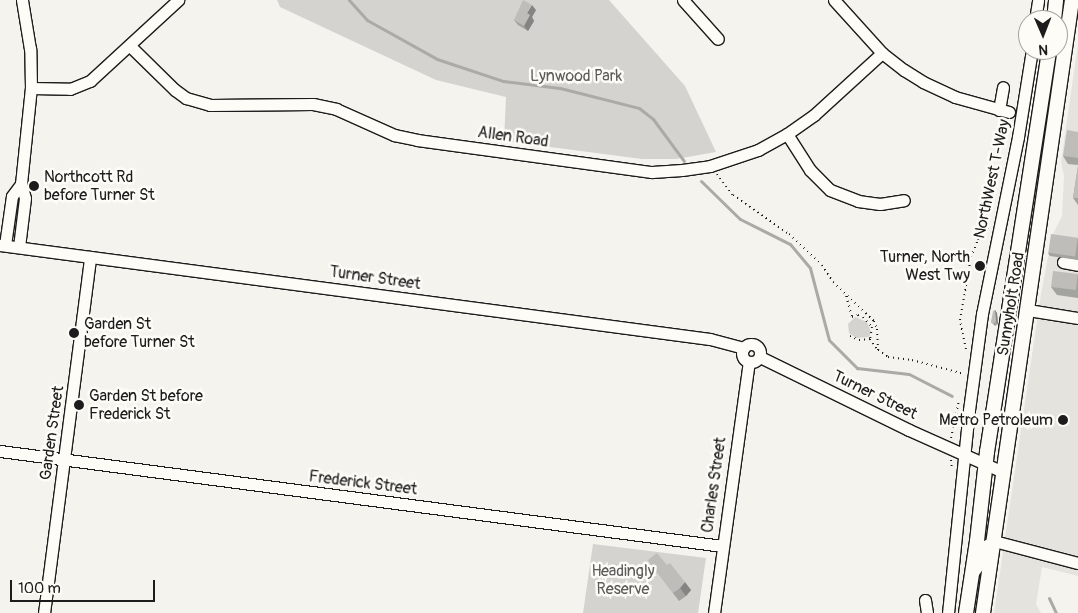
<!DOCTYPE html>
<html>
<head>
<meta charset="utf-8">
<style>
  body { margin:0 }
  #map { position:relative; width:1078px; height:613px; overflow:hidden; background:#f4f3ee; font-family:Pangolin,sans-serif }
  div>[style] { position:absolute }
  .built>* { inset:0; background:#e4e3de }
  .green>* { inset:0; background:#d4d3cf }
  .stream>* { height:3px; margin:-1.5px; padding:0 1.5px; transform-origin:1.5px; border-radius:1.5px; background:#abaaa6 }
  .path>* { height:2px; margin-top:-1px; transform-origin:0; background:repeating-linear-gradient(90deg,#1c1c1c 0 1px,transparent 0 5px) }
  .roads { filter:drop-shadow(1px 0 #1c1c1c) drop-shadow(-1px 0 #1c1c1c) drop-shadow(0 1px #1c1c1c) drop-shadow(0 -1px #1c1c1c) }
  .minor>* { height:11px; margin:-5.5px; padding:0 5.5px; transform-origin:5.5px; border-radius:5.5px; background:#fdfcf7 }
  .minor>.ring { margin:-5.5px; padding:0; box-sizing:content-box; background:none; border:11px solid #fdfcf7; border-radius:50% }
  .major>* { height:14px; margin:-7px; padding:0 7px; transform-origin:7px; border-radius:7px; background:#fdfcf7 }
  .wall>* { inset:0; background:#a3a3a0 }
  .shaded-wall>* { inset:0; background:#858482 }
  .building>* { inset:0; background:#bebdba; transform-origin:0 0 }
  .dots>* { width:14px; height:14px; translate:-50% -50%; box-sizing:border-box; border:2px solid #fdfcf7; border-radius:50% }
  span { translate:-50% -50%; white-space:nowrap; text-align:center; line-height:1.15; -webkit-text-stroke:5px #fdfcf7; paint-order:stroke }
  .park-label { font-size:16px; color:#5c5c5b }
  .street-label { font-size:16px; color:#1c1c1c }
  .poi-label { font-size:16px; color:#1c1c1c }
  .left { translate:0 -50%; text-align:left }
  .right { translate:-100% -50%; text-align:right }
  .north { position:absolute; left:1018px; top:10px; width:50px; height:50px; box-sizing:border-box; background:#fdfcf7; border:1px solid #a3a29f; border-radius:50%; rotate:179deg; font-size:14px; font-weight:700; line-height:20px; text-align:center; color:#1c1c1c }
  .north::after { content:''; display:block; margin:auto; width:18px; height:22px; background:#1c1c1c; clip-path:polygon(50% 0,100% 100%,50% 72%,0 100%) }
  .scale { position:absolute; left:10px; top:580px; width:145px; height:22px; box-sizing:border-box; border:2px solid #1c1c1c; border-top:0; padding-left:6px; font-size:15px; line-height:18px; white-space:nowrap; color:#1c1c1c; -webkit-text-stroke:4px #fdfcf7; paint-order:stroke }
</style>
</head>
<body>
<div id="map">
  <div class="built">
    <i style="clip-path:polygon(1078px 44px,1078px 576px,1042px 567px,1036px 604px,1041px 613px,994px 613px,1041px 294px,1052px 236px,1062px 216px,1064px 176px,1061px 162px)"></i>
  </div>
  <div class="green">
    <i style="clip-path:polygon(277px 0,609px 0,685px 86px,716px 152px,676px 159px,642px 159px,504px 141px,506px 97px,436px 80px,280px 7px)"></i>
    <i style="clip-path:polygon(855px 317px,867px 322px,871px 332px,869px 337px,856px 338px,849px 333px,848px 324px)"></i>
    <i style="clip-path:polygon(593px 544px,706px 558px,698px 613px,583px 613px)"></i>
  </div>
  <div class="stream">
    <i style="left:349px;top:0;width:27px;rotate:48deg"></i>
    <i style="left:367px;top:20px;width:80px;rotate:29.1deg"></i>
    <i style="left:437px;top:59px;width:70px;rotate:18.4deg"></i>
    <i style="left:503px;top:81px;width:57px;rotate:7deg"></i>
    <i style="left:560px;top:88px;width:81px;rotate:14.2deg"></i>
    <i style="left:639px;top:108px;width:18px;rotate:38deg"></i>
    <i style="left:653px;top:119px;width:52px;rotate:53.6deg"></i>
    <i style="left:701px;top:181px;width:54px;rotate:44.3deg"></i>
    <i style="left:740px;top:219px;width:56px;rotate:26.6deg"></i>
    <i style="left:790px;top:244px;width:31px;rotate:50deg"></i>
    <i style="left:810px;top:268px;width:74px;rotate:75.2deg"></i>
    <i style="left:829px;top:340px;width:40px;rotate:45deg"></i>
    <i style="left:857px;top:368px;width:52px;rotate:6.6deg"></i>
    <i style="left:909px;top:374px;width:48px;rotate:27.1deg"></i>
    <i style="left:1049px;top:598px;width:17px;rotate:65deg"></i>
  </div>
  <div class="path">
    <i style="left:1025px;top:43px;width:16px;rotate:-83deg"></i>
    <i style="left:717px;top:174px;width:26px;rotate:53deg"></i>
    <i style="left:733px;top:195px;width:68px;rotate:34.9deg"></i>
    <i style="left:789px;top:234px;width:45px;rotate:43.2deg"></i>
    <i style="left:822px;top:265px;width:20px;rotate:57deg"></i>
    <i style="left:833px;top:282px;width:57px;rotate:43.6deg"></i>
    <i style="left:874px;top:321px;width:9px;rotate:69deg"></i>
    <i style="left:877px;top:329px;width:21px;rotate:87deg"></i>
    <i style="left:878px;top:350px;width:12px;rotate:35deg"></i>
    <i style="left:888px;top:357px;width:24px;rotate:7deg"></i>
    <i style="left:912px;top:360px;width:54px;rotate:15.1deg"></i>
    <i style="left:846px;top:296px;width:22px;rotate:74deg"></i>
    <i style="left:852px;top:317px;width:6px;rotate:-18deg"></i>
    <i style="left:858px;top:315px;width:5px;rotate:22deg"></i>
    <i style="left:863px;top:317px;width:13px;rotate:48deg"></i>
    <i style="left:872px;top:327px;width:12px;rotate:99deg"></i>
    <i style="left:870px;top:339px;width:14px;rotate:54deg"></i>
    <i style="left:850px;top:336px;width:10px;rotate:24deg"></i>
    <i style="left:859px;top:340px;width:11px;rotate:-5deg"></i>
    <i style="left:966px;top:349px;width:30px;rotate:-102deg"></i>
    <i style="left:960px;top:320px;width:64px;rotate:-80.1deg"></i>
    <i style="left:971px;top:257px;width:18px;rotate:-68deg"></i>
    <i style="left:978px;top:240px;width:18px;rotate:-52deg"></i>
    <i style="left:951px;top:438px;width:38px;rotate:-78deg"></i>
    <i style="left:951px;top:460px;width:10px;rotate:84deg"></i>
  </div>
  <div class="roads">
    <div class="minor">
      <i style="left:683px;top:0;width:52px;rotate:48.1deg"></i>
      <i style="left:834px;top:0;width:72px;rotate:47.8deg"></i>
      <i style="left:882px;top:53px;width:28px;rotate:38deg"></i>
      <i style="left:904px;top:70px;width:22px;rotate:32deg"></i>
      <i style="left:923px;top:82px;width:35px;rotate:25deg"></i>
      <i style="left:955px;top:97px;width:56px;rotate:15.5deg"></i>
      <i style="left:1035px;top:20px;width:20px;rotate:-81deg"></i>
      <i style="left:130px;top:46px;width:63px;rotate:44.4deg"></i>
      <i style="left:175px;top:90px;width:14px;rotate:36deg"></i>
      <i style="left:186px;top:98px;width:25px;rotate:16deg"></i>
      <i style="left:210px;top:105px;width:103px;rotate:-0.6deg"></i>
      <i style="left:313px;top:104px;width:24px;rotate:12deg"></i>
      <i style="left:336px;top:109px;width:64px;rotate:24.1deg"></i>
      <i style="left:394px;top:135px;width:24px;rotate:12deg"></i>
      <i style="left:417px;top:140px;width:237px;rotate:7.8deg"></i>
      <i style="left:652px;top:172px;width:30px;rotate:-4deg"></i>
      <i style="left:682px;top:170px;width:28px;rotate:-8deg"></i>
      <i style="left:710px;top:166px;width:51px;rotate:-18.4deg"></i>
      <i style="left:758px;top:150px;width:33px;rotate:-29deg"></i>
      <i style="left:787px;top:134px;width:33px;rotate:-35deg"></i>
      <i style="left:814px;top:115px;width:92px;rotate:-42.4deg"></i>
      <i style="left:31px;top:88px;width:39px;rotate:1deg"></i>
      <i style="left:70px;top:89px;width:22px;rotate:-22deg"></i>
      <i style="left:90px;top:81px;width:120px;rotate:-42.6deg"></i>
      <i style="left:999px;top:110px;width:23px;rotate:-80deg"></i>
      <i style="left:787px;top:134px;width:43px;rotate:57.4deg"></i>
      <i style="left:810px;top:170px;width:28px;rotate:45deg"></i>
      <i style="left:830px;top:190px;width:30px;rotate:21deg"></i>
      <i style="left:858px;top:201px;width:22px;rotate:8deg"></i>
      <i style="left:880px;top:204px;width:24px;rotate:-9deg"></i>
      <i style="left:0;top:245px;width:716px;rotate:7.54deg"></i>
      <i style="left:710px;top:339px;width:35px;rotate:15deg"></i>
      <i style="left:5px;top:245px;width:49px;rotate:-81.9deg"></i>
      <i style="left:12px;top:196px;width:15px;rotate:-53deg"></i>
      <i style="left:19px;top:247px;width:49px;rotate:-83deg"></i>
      <i style="left:25px;top:198px;width:15px;rotate:-106deg"></i>
      <i style="left:21px;top:184px;width:97px;rotate:-84.1deg"></i>
      <i style="left:31px;top:88px;width:39px;rotate:-91deg"></i>
      <i style="left:30px;top:49px;width:50px;rotate:-99.3deg"></i>
      <i style="left:1063px;top:262px;width:15px;rotate:11deg"></i>
      <i style="left:1028px;top:310px;width:51px;rotate:9.1deg"></i>
      <i class="ring" style="left:742px;top:344px;width:7px;height:7px"></i>
      <i style="left:760px;top:357px;width:166px;rotate:26.1deg"></i>
      <i style="left:909px;top:430px;width:103px;rotate:24.1deg"></i>
      <i style="left:0;top:451px;width:729px;rotate:7.49deg"></i>
      <i style="left:972px;top:574px;width:19px;rotate:-54deg"></i>
      <i style="left:983px;top:559px;width:13px;rotate:-81deg"></i>
      <i style="left:985px;top:546px;width:10px;rotate:-29deg"></i>
      <i style="left:994px;top:541px;width:87px;rotate:14.7deg"></i>
      <i style="left:925px;top:600px;width:13px;rotate:81deg"></i>
      <i style="left:44px;top:613px;width:359px;rotate:-82.6deg"></i>
      <i style="left:714px;top:613px;width:253px;rotate:-82.1deg"></i>
      <i style="left:948px;top:613px;width:204px;rotate:-84.1deg"></i>
      <i style="left:969px;top:410px;width:97px;rotate:-82.3deg"></i>
      <i style="left:982px;top:314px;width:181px;rotate:-78.5deg"></i>
      <i style="left:1018px;top:137px;width:88px;rotate:-80.9deg"></i>
    </div>
    <div class="major">
      <i style="left:1054px;top:20px;width:20px;rotate:-84deg"></i>
      <i style="left:966px;top:613px;width:73px;rotate:-81.3deg"></i>
      <i style="left:977px;top:541px;width:90px;rotate:-83.6deg"></i>
      <i style="left:987px;top:452px;width:407px;rotate:-81.2deg"></i>
      <i style="left:983px;top:613px;width:619px;rotate:-81.74deg"></i>
    </div>
  </div>
  <div class="wall">
    <i style="clip-path:polygon(536px 10px,532px 17px,534px 21px,528px 31px,518px 25px,514px 20px)"></i>
    <i style="clip-path:polygon(1078px 132px,1078px 165px,1068px 164px,1063px 156px)"></i>
    <i style="clip-path:polygon(1078px 166px,1078px 205px,1073px 198px)"></i>
    <i style="clip-path:polygon(1078px 238px,1078px 260px,1050px 256px,1048px 253px)"></i>
    <i style="clip-path:polygon(1078px 274px,1078px 298px,1057px 295px,1051px 287px)"></i>
    <i style="clip-path:polygon(995px 310px,997px 313px,998px 324px,995px 326px,991px 322px)"></i>
    <i style="clip-path:polygon(648px 560px,667px 565px,691px 590px,686px 596px,679px 601px)"></i>
  </div>
  <div class="shaded-wall">
    <i style="clip-path:polygon(532px 5px,536px 10px,532px 17px,534px 21px,528px 31px,524px 26px,527px 13px)"></i>
    <i style="clip-path:polygon(995px 310px,997px 313px,998px 324px,996px 321px)"></i>
    <i style="clip-path:polygon(685px 582px,691px 590px,686px 596px,680px 588px)"></i>
  </div>
  <div class="building">
    <i style="clip-path:polygon(523px 0,532px 5px,527px 13px,530px 15px,524px 26px,514px 20px)"></i>
    <i style="clip-path:polygon(1067px 130px,1078px 132px,1078px 158px,1063px 156px)"></i>
    <i style="clip-path:polygon(1078px 166px,1078px 198px,1073px 198px)"></i>
    <i style="left:1051px;top:234px;width:27px;height:19px;rotate:8deg"></i>
    <i style="left:1053px;top:271px;width:25px;height:16px;rotate:7deg"></i>
    <i style="clip-path:polygon(995px 310px,996px 321px,993px 324px,991px 322px,993px 311px)"></i>
    <i style="clip-path:polygon(657px 553px,667px 565px,670px 563px,685px 582px,680px 588px,673px 593px,648px 560px)"></i>
  </div>
  <div class="dots">
    <i style="left:34px;top:186px;background:#1c1c1c"></i>
    <i style="left:980px;top:266px;background:#1c1c1c"></i>
    <i style="left:74px;top:333px;background:#1c1c1c"></i>
    <i style="left:79px;top:405px;background:#1c1c1c"></i>
    <i style="left:1063px;top:420px;background:#1c1c1c"></i>
  </div>
  <div class="park-label">
    <span style="left:576px;top:76px">Lynwood Park</span>
    <span style="left:623px;top:580px">Headingly<br>Reserve</span>
  </div>
  <div class="street-label">
    <span style="left:513px;top:137px;rotate:8deg">Allen Road</span>
    <span style="left:992px;top:179px;rotate:-78deg">NorthWest T-Way</span>
    <span style="left:375px;top:278px;rotate:8deg">Turner Street</span>
    <span style="left:1011px;top:304px;rotate:-81deg">Sunnyholt Road</span>
    <span style="left:875px;top:395px;rotate:26deg">Turner Street</span>
    <span style="left:52px;top:433px;rotate:-82deg">Garden Street</span>
    <span style="left:363px;top:483px;rotate:7deg">Frederick Street</span>
    <span style="left:714px;top:485px;rotate:-82deg">Charles Street</span>
  </div>
  <div class="poi-label">
    <span class="left" style="left:44px;top:186px">Northcott Rd<br>before Turner St</span>
    <span class="right" style="left:970px;top:266px">Turner, North<br>West Twy</span>
    <span class="left" style="left:84px;top:333px">Garden St<br>before Turner St</span>
    <span class="left" style="left:89px;top:405px">Garden St before<br>Frederick St</span>
    <span class="right" style="left:1053px;top:420px">Metro Petroleum</span>
  </div>
  <div class="north">N</div>
  <div class="scale">100 m</div>
</div>
</body>
</html>
